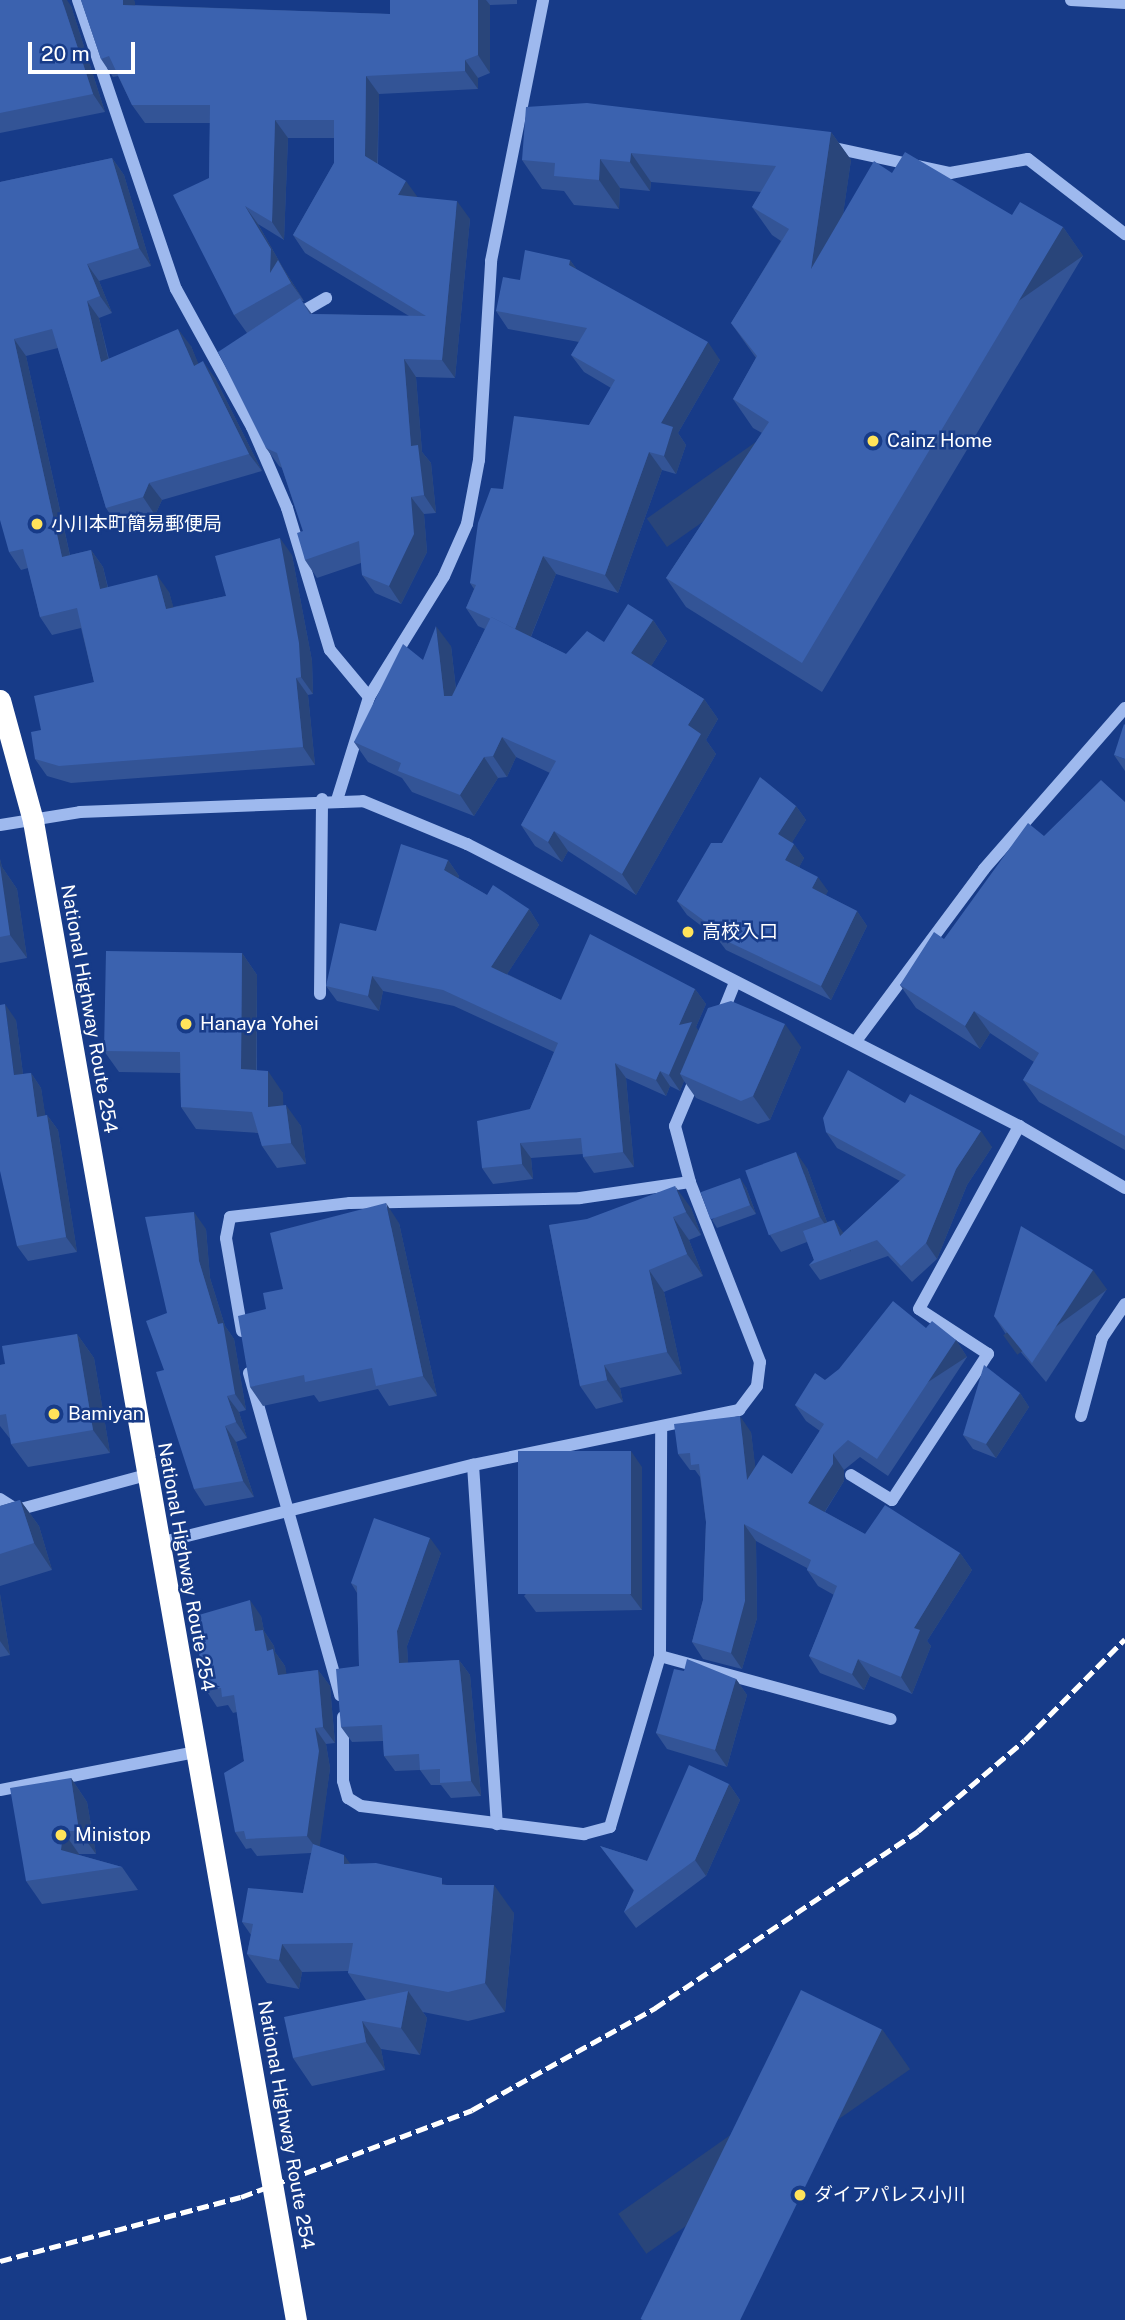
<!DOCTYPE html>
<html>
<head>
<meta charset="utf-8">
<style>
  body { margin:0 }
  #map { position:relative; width:1125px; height:2320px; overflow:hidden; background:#173b88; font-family:"Public Sans","Noto Sans JP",sans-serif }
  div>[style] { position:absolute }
  .minor>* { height:12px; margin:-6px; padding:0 6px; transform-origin:6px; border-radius:6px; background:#9eb9ee }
  .highway>* { height:21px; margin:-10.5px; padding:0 10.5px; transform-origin:10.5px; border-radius:10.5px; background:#fff }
  .rail>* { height:5px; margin-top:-2.5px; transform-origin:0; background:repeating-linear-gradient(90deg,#fff 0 12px,transparent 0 17px) }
  .wall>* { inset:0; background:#335496 }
  .shaded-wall>* { inset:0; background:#29457a; transform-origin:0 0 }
  .building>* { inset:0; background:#3b62af; transform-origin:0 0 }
  .dots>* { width:19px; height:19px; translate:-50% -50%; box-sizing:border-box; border:4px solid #173b88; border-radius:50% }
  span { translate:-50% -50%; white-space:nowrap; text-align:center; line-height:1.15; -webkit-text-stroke:5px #173b88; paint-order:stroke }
  .poi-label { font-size:19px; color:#fff }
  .left { translate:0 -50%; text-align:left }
  .street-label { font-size:19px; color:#fff }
  .scale { position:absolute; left:28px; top:42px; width:107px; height:32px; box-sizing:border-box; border:4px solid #fff; border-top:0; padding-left:9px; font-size:21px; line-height:24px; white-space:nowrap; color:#fff; -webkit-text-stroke:5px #173b88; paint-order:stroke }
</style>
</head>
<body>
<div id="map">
  <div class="minor">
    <i style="left:78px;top:0;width:305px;rotate:71.3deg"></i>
    <i style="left:176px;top:289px;width:158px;rotate:61.2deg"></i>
    <i style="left:252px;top:427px;width:88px;rotate:66.6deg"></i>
    <i style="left:287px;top:508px;width:148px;rotate:73.2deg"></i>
    <i style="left:330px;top:650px;width:61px;rotate:50.3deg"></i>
    <i style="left:1071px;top:0;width:54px;rotate:3.2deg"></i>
    <i style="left:830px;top:147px;width:123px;rotate:12.2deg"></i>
    <i style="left:950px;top:173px;width:79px;rotate:-10.2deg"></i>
    <i style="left:1028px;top:159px;width:123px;rotate:37.7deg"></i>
    <i style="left:295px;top:316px;width:36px;rotate:-30deg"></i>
    <i style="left:337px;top:800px;width:108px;rotate:-72.7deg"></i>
    <i style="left:369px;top:697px;width:142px;rotate:-58.2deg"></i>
    <i style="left:444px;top:576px;width:57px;rotate:-66.1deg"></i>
    <i style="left:467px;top:524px;width:65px;rotate:-79.4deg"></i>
    <i style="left:479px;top:460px;width:199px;rotate:-86.5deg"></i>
    <i style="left:491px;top:261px;width:266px;rotate:-78.7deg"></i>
    <i style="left:0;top:825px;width:81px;rotate:-9.2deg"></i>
    <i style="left:80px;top:812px;width:283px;rotate:-2.2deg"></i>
    <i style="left:363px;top:801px;width:113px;rotate:22.5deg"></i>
    <i style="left:467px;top:844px;width:620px;rotate:27.06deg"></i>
    <i style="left:1019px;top:1126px;width:123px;rotate:30.3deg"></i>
    <i style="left:320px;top:994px;width:195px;rotate:-89.4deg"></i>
    <i style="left:721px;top:1017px;width:38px;rotate:-68deg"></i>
    <i style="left:856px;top:1041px;width:214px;rotate:-53.3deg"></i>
    <i style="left:984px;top:869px;width:214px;rotate:-48.8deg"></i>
    <i style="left:242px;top:1331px;width:94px;rotate:-99.8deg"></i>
    <i style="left:226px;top:1238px;width:21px;rotate:-79deg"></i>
    <i style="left:230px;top:1217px;width:121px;rotate:-6.7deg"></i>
    <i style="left:350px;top:1203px;width:230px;rotate:-1.2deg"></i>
    <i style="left:580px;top:1198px;width:111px;rotate:-8.3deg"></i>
    <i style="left:249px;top:1373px;width:335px;rotate:74.2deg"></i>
    <i style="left:1081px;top:1416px;width:81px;rotate:-74.9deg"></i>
    <i style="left:1102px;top:1338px;width:41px;rotate:-55.9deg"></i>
    <i style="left:473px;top:1465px;width:360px;rotate:86.2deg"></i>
    <i style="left:851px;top:1475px;width:48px;rotate:31.4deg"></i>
    <i style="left:892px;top:1500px;width:175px;rotate:-56.7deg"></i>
    <i style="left:988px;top:1354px;width:82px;rotate:-146.9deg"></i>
    <i style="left:919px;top:1309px;width:209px;rotate:-61.3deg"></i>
    <i style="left:0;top:1499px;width:20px;rotate:33deg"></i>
    <i style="left:17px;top:1510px;width:135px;rotate:-15.1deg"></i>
    <i style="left:159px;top:1543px;width:324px;rotate:-14deg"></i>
    <i style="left:473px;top:1465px;width:272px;rotate:-11.7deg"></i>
    <i style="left:739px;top:1410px;width:30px;rotate:-53deg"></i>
    <i style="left:757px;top:1386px;width:24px;rotate:-83deg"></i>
    <i style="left:760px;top:1362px;width:193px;rotate:-111.3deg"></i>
    <i style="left:690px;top:1182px;width:58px;rotate:-105deg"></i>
    <i style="left:675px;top:1126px;width:54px;rotate:-67.2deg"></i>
    <i style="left:660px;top:1656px;width:239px;rotate:15.3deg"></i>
    <i style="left:343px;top:1717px;width:64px;rotate:90deg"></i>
    <i style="left:343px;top:1781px;width:18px;rotate:74deg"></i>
    <i style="left:348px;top:1798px;width:15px;rotate:32deg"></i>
    <i style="left:361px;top:1806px;width:225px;rotate:7.2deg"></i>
    <i style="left:584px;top:1834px;width:27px;rotate:-15deg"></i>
    <i style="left:610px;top:1827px;width:178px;rotate:-73.7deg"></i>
    <i style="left:660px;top:1656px;width:227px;rotate:-89.7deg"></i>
    <i style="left:0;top:1790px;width:200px;rotate:-11deg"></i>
  </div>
  <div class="highway">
    <i style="left:0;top:700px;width:125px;rotate:74.7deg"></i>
    <i style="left:33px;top:821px;width:1522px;rotate:80.05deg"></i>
  </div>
  <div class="rail">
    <i style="left:0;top:2261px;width:249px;rotate:-14.9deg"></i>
    <i style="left:241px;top:2197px;width:247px;rotate:-20.6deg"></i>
    <i style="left:472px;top:2110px;width:210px;rotate:-29.1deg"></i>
    <i style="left:655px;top:2008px;width:317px;rotate:-33.9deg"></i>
    <i style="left:918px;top:1831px;width:140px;rotate:-40.4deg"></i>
    <i style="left:1025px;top:1740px;width:142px;rotate:-45.3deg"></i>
  </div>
  <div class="wall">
    <i style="clip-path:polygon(0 0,71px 6px,105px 112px,0 133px)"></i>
    <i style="clip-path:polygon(evenodd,81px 0,134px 0,135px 5px,390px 14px,390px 0,517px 0,517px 4px,490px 5px,490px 73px,478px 78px,478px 89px,379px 94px,378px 164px,417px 197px,470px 219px,455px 378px,416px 377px,422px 452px,431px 463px,436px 513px,424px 514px,427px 552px,401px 604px,375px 593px,362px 575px,361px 563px,317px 578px,305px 560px,303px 531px,282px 468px,279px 466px,266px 448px,247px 333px,234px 315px,209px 178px,210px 123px,145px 123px,132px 105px,118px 76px,113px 77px,101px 59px,81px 0,288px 138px,334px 138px,334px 163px,293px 235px,305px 253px,409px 316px,312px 314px,302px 301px,304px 301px,283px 268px,258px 224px,284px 240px,288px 138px)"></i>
    <i style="clip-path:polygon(831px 132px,851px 160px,843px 214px,892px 173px,1012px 215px,1063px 227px,1083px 256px,822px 692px,686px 607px,666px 578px,762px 433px,753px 428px,733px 399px,756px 358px,731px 323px,781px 241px,772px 235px,752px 207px,761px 192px,651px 182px,650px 191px,620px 188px,619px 209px,574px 205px,564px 191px,542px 189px,522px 160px)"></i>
    <i style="clip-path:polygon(112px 158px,124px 175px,151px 266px,99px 281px,112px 313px,99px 318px,109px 359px,191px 346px,198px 364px,215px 378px,262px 471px,162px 500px,155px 515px,118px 526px,106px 508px,58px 348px,26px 356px,70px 555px,91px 550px,103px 567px,108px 587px,169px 592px,173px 607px,226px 596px,292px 555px,312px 661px,313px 694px,308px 695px,315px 765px,71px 783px,47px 776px,35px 759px,41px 730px,94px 682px,81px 628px,52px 635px,40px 617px,28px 568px,21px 570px,9px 552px,0 182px)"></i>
    <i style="clip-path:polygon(570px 260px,577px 270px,720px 360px,678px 433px,686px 445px,676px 474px,662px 470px,618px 593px,556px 574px,531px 637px,566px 654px,604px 642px,653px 620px,667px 641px,651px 666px,704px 699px,718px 719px,706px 740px,716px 754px,636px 895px,568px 851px,562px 862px,535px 846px,521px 825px,550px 773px,516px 757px,507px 777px,498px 778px,474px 816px,412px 792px,402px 778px,368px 762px,354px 742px,423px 660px,451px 646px,456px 689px,485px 629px,478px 626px,466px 608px,474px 589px,470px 583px,503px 489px,589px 425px,611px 388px,584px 372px,571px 355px,579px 342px,508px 329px,496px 311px,520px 280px)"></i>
    <i style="clip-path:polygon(1114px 755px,1125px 759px,1125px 771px)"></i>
    <i style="clip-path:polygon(1125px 802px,1125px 1150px,1039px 1102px,1023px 1080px,1034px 1062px,990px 1033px,980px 1049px,916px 1008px,900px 985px,1044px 836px)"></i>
    <i style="clip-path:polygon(796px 806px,806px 820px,792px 842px,804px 858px,799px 867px,828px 891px,825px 895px,857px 911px,867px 926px,831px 1000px,726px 950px,716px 937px,687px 915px,677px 901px,722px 843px)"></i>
    <i style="clip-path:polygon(0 859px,2px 867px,17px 889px,27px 958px,0 963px)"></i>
    <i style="clip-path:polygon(448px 860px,459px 876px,458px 878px,487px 895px,529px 909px,539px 925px,507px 974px,561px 1000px,695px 989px,706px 1004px,696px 1027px,698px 1031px,801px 1047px,770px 1120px,758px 1124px,696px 1098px,684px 1081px,680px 1091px,670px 1086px,666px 1096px,626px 1078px,634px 1167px,594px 1173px,583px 1157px,583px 1154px,531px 1158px,533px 1179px,493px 1184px,482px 1168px,530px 1109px,554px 1052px,454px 1006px,383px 991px,379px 1011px,337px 1001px,326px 986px,376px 931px)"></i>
    <i style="clip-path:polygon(242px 953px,257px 975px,257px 1070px,283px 1093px,283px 1105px,301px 1126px,306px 1164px,277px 1168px,262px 1146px,258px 1133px,196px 1129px,181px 1107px,180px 1073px,119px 1072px,104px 1051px)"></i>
    <i style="clip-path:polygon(16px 1020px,23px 1074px,31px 1073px,41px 1088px,45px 1115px,47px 1115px,58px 1130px,77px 1252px,28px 1261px,17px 1246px)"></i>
    <i style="clip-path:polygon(905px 1103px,992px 1147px,967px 1185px,937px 1259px,912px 1282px,888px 1256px,820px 1280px,809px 1265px,814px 1260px,807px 1242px,781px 1252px,770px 1235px,807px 1168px,827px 1222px,834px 1220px,843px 1233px,900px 1181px,837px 1148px,826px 1132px)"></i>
    <i style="clip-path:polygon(746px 1187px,756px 1214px,717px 1228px,712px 1220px)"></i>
    <i style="clip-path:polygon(691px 1208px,701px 1235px,689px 1240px,703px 1276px,664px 1292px,682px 1374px,620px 1388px,623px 1402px,596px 1409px,580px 1386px,549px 1225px)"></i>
    <i style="clip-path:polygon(399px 1223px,437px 1396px,389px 1406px,378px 1389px,319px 1402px,314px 1395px,263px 1406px,250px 1387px,266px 1309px,283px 1289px)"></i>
    <i style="clip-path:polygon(206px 1229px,210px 1278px,225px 1326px,234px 1339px,246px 1410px,239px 1412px,247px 1438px,236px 1442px,254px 1497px,205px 1506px,194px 1489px,167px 1313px)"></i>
    <i style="clip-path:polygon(1107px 1289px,1046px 1382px,1007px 1336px,994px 1316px)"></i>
    <i style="clip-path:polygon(926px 1328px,956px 1340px,967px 1357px,888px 1476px,860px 1457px,844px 1470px,844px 1481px,825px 1512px,865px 1534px,960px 1553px,972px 1570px,927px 1641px,931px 1646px,912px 1694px,870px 1676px,864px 1690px,820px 1673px,809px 1656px,834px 1595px,818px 1586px,807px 1570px,807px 1568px,756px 1541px,757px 1618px,742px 1669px,703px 1659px,692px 1642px,703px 1600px,706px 1522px,700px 1477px,695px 1470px,690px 1470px,678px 1454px,751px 1432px,755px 1467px,792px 1474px,820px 1431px,806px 1421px,795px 1405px,825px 1380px)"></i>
    <i style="clip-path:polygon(77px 1334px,94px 1358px,110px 1453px,28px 1467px,11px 1444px,11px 1440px,0 1426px,0 1365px,5px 1364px)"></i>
    <i style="clip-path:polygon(1020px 1393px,1029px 1407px,996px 1458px,973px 1449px,963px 1435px)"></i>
    <i style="clip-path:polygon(642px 1467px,642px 1610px,536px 1612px,524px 1596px)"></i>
    <i style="clip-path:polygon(20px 1500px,39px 1526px,52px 1570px,0 1586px,0 1506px)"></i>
    <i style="clip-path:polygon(441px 1553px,407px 1646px,408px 1663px,459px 1660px,470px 1675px,481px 1796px,451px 1798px,441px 1785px,431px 1785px,420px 1770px,395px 1771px,384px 1756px,383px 1741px,352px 1742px,341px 1727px,359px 1666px,357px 1593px,351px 1583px)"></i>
    <i style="clip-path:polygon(0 1594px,10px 1655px,0 1657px)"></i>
    <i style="clip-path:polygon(261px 1616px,264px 1631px,274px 1646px,275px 1652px,285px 1666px,286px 1674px,318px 1670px,330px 1686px,335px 1743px,326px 1744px,330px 1768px,319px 1847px,351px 1864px,447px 1885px,514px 1913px,505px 2012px,468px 2021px,423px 2012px,427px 2018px,420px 2055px,381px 2049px,385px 2070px,312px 2086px,293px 2058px,366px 2000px,348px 1973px,348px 1971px,302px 1972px,299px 1989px,267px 1983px,247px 1954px,251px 1935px,242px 1922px,303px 1893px,311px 1853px,257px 1856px,251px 1848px,246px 1849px,235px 1832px,244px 1761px,237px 1712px,233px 1713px,228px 1705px,217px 1707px,206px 1690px)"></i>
    <i style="clip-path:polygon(684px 1671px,736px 1679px,747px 1695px,727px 1767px,667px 1749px,656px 1733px)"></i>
    <i style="clip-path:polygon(71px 1778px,87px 1802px,96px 1854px,79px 1854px,79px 1855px,122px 1867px,138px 1890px,42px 1904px,26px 1881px)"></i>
    <i style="clip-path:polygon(729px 1784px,740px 1800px,706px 1876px,636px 1928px,624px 1912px,634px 1891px,600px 1846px,647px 1861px)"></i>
  </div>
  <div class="shaded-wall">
    <i style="clip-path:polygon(62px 0,67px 0,71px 6px,105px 112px,93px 94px)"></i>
    <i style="clip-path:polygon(123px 0,134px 0,135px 2px,136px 23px,123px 5px)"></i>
    <i style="clip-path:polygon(478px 0,486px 0,490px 5px,490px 73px,478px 55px)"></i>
    <i style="clip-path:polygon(465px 60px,478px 78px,478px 89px,465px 71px)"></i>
    <i style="clip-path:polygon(366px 76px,379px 94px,377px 174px,365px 156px)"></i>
    <i style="clip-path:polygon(275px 120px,288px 138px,284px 240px,272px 222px)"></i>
    <i style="clip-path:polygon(831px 132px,851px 160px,831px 298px,811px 269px)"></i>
    <i style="clip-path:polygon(631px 153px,651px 182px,650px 191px,630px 162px)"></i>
    <i style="clip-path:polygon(112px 158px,124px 175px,151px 266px,139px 248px)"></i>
    <i style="clip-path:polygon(600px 159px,620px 188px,619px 209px,599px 180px)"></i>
    <i style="clip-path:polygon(406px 181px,419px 199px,398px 195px)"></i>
    <i style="clip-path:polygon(457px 201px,470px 219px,455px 378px,442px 360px)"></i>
    <i style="clip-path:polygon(245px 206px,258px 224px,283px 268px,304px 301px,291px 283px,270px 273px)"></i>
    <i style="left:1063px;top:227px;width:35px;height:508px;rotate:55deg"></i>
    <i style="clip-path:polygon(570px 260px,582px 277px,569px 265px)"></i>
    <i style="clip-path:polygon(87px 264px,99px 281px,112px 313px,100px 296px)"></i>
    <i style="clip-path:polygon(87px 301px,99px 318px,113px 380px,101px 362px)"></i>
    <i style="clip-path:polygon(178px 329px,191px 346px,207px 384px,194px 366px)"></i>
    <i style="clip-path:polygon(14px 339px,26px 356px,74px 574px,62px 557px)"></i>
    <i style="clip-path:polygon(708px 342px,720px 360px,678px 433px,686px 445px,676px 474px,664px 456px,661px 423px)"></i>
    <i style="clip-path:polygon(404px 359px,416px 377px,422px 452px,431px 463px,436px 513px,424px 495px,411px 446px)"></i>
    <i style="clip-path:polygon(203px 361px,215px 378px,262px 471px,249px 454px)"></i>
    <i style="clip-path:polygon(649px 452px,662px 470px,618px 593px,605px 575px)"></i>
    <i style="clip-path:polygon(149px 483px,162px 500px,155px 515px,143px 497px)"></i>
    <i style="clip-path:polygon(411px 497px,424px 514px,427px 552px,401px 604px,389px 586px)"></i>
    <i style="clip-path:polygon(280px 538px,292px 555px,312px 661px,313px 694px,301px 677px)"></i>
    <i style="clip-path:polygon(91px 550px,103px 567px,112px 607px,100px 589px)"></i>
    <i style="clip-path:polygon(543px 556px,556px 574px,527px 646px,515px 629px)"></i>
    <i style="clip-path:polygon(157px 575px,169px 592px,179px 626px,166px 609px)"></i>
    <i style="clip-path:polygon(653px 620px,667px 641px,646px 674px,631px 653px)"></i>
    <i style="clip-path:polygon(436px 626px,451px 646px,459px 716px,444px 696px)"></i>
    <i style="clip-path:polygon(296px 678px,308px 695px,315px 765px,303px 747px)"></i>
    <i style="clip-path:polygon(704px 699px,718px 719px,706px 740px,716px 754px,636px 895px,622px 874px,688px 725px)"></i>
    <i style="clip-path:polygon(502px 737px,516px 757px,507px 777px,493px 756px)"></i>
    <i style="clip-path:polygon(484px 757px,498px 778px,474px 816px,460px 795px)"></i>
    <i style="clip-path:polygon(796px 806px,806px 820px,788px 849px,778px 834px)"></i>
    <i style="clip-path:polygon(554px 831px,568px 851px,562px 862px,548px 842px)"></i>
    <i style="clip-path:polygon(794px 844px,804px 858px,795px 875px,785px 860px)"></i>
    <i style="clip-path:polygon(0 859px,2px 867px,17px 889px,27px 958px,10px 935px,0 882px)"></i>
    <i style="clip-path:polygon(448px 860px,459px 876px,455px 886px,444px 870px)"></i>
    <i style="clip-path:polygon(818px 877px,828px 891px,822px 903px,812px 888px)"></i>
    <i style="clip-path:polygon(529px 909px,539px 925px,502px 982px,491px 967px)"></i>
    <i style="clip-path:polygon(857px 911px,867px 926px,831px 1000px,821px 986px)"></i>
    <i style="clip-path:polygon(242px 953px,257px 975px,256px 1091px,241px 1069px)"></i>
    <i style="clip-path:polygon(372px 976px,383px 991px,379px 1011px,368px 996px)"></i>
    <i style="clip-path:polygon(695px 989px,706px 1004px,696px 1027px,703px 1037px,680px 1074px,684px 1081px,680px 1091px,669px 1075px,679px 1025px)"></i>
    <i style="clip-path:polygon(5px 1004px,16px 1020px,25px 1090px,14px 1075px)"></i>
    <i style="clip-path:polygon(974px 1011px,990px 1033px,980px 1049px,965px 1026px)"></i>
    <i style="clip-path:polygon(785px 1024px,801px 1047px,770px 1120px,753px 1096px)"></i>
    <i style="clip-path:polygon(615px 1063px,626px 1078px,634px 1167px,623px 1152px)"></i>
    <i style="clip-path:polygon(268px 1071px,283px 1093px,284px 1128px,268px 1107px)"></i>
    <i style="clip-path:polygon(660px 1071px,670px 1086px,666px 1096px,656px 1080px)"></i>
    <i style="clip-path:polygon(31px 1073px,41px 1088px,48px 1132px,37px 1117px)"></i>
    <i style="clip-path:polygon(286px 1105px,301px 1126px,306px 1164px,291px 1143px)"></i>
    <i style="clip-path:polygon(47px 1115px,58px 1130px,77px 1252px,66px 1237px)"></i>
    <i style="clip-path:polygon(981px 1131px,992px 1147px,967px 1185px,937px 1259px,926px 1243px,956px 1169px)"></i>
    <i style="clip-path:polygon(520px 1143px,531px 1158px,533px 1179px,522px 1164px)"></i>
    <i style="clip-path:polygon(796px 1152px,807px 1168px,831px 1233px,820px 1217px)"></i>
    <i style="clip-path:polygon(740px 1178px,746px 1187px,756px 1214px,750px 1205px)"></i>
    <i style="clip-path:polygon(675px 1186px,691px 1208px,701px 1235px,686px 1212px)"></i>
    <i style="clip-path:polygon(386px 1203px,399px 1223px,437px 1396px,423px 1376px)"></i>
    <i style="clip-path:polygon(194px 1212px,206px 1229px,210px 1278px,225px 1326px,234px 1339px,246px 1410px,235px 1394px,218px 1324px,199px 1261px)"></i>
    <i style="clip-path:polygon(673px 1217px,689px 1240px,703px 1276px,687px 1254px)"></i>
    <i style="clip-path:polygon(834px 1220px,845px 1235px,851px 1252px,840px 1236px)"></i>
    <i style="clip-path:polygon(649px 1270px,664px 1292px,682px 1374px,667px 1352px)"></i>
    <i style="left:1093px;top:1270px;width:24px;height:111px;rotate:54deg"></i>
    <i style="clip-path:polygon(77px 1334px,94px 1358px,110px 1453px,93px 1430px)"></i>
    <i style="left:956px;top:1340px;width:20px;height:143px;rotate:57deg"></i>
    <i style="clip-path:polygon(604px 1365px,620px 1388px,623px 1402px,607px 1380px)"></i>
    <i style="clip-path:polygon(1020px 1393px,1029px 1407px,996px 1458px,986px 1444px)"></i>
    <i style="clip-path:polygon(227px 1396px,239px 1412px,247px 1438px,236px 1422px)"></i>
    <i style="clip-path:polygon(740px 1416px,751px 1432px,759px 1496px,747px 1480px)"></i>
    <i style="clip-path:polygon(225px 1426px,236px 1442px,254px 1497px,243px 1481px)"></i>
    <i style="clip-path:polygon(631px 1451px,642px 1467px,642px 1610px,630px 1594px)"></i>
    <i style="clip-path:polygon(833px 1454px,844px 1470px,844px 1481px,820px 1519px,808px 1503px)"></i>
    <i style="clip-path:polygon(20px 1500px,39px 1526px,52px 1570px,34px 1543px)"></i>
    <i style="clip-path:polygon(744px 1524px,756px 1541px,757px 1618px,742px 1669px,731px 1653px)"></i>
    <i style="clip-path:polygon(430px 1538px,441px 1553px,407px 1646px,409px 1678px,399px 1663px,397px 1631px)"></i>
    <i style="clip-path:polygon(960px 1553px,972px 1570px,927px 1641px,931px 1646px,912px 1694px,901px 1677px,914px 1628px)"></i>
    <i style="clip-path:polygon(0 1594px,10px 1655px,0 1641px)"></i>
    <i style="clip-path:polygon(250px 1600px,261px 1616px,264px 1631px,274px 1646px,275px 1652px,285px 1666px,290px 1691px,278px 1675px,267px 1651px,255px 1631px)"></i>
    <i style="clip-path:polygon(858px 1659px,870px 1676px,864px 1690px,852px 1674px)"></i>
    <i style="clip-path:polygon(459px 1660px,470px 1675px,481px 1796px,471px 1781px)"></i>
    <i style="clip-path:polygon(318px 1670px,330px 1686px,335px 1743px,323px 1727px)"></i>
    <i style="clip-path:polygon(736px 1679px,747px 1695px,727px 1767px,715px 1750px)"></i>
    <i style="clip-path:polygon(315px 1728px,326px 1744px,330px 1768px,319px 1852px,307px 1836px)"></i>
    <i style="clip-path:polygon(71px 1778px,87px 1802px,96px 1854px,79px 1831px)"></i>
    <i style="clip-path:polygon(729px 1784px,740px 1800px,706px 1876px,695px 1860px)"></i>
    <i style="clip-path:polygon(63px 1831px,79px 1854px,77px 1874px,61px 1850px)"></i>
    <i style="clip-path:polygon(344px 1855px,364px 1883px,344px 1864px)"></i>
    <i style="clip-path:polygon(494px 1885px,514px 1913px,505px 2012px,485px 1983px)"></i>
    <i style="clip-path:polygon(282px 1944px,302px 1972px,299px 1989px,279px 1960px)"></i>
    <i style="clip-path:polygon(408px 1991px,427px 2018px,420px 2055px,401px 2028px)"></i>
    <i style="clip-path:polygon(362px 2021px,381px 2049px,385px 2070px,366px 2042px)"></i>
    <i style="left:882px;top:2029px;width:49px;height:322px;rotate:55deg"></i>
  </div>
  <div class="building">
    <i style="clip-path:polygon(0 0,62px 0,93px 94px,0 113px)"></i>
    <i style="clip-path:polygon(81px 0,123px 0,123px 5px,390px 14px,390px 0,478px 0,478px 55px,465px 60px,465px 71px,366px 76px,365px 156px,406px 181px,398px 195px,457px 201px,442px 360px,404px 359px,411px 446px,418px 445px,424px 495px,411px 497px,414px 534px,389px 586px,362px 575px,359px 541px,305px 560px,297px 533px,303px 531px,277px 453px,266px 448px,218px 352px,300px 298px,310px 314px,426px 316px,293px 235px,334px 163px,334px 120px,275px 120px,272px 222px,245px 206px,271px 249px,270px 273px,278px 260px,291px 283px,234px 315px,173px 195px,209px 178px,210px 105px,132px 105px,109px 56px,101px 59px)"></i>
    <i style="clip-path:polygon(587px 103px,831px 132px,811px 269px,874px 161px,892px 173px,905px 152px,1012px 215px,1020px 202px,1063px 227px,802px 663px,666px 578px,769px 422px,733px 399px,757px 356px,731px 323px,789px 229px,752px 207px,776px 166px,631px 153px,630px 162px,600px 159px,599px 180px,554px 176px,555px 163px,522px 160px,526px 107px)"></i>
    <i style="clip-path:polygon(112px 158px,139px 248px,87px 264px,100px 296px,87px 301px,101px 362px,178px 329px,194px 366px,203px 361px,249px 454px,149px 483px,143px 497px,106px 508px,52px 329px,14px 339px,62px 557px,91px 550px,100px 589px,157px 575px,166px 609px,226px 596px,215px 556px,280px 538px,299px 643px,301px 677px,296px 678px,303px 747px,59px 766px,35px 759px,31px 732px,41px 730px,34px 696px,94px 682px,77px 608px,40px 617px,23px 549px,9px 552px,0 520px,0 182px)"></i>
    <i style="clip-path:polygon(525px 250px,570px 260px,569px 265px,708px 342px,661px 423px,673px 427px,664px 456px,649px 452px,605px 575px,543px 556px,515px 629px,491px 617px,491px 619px,466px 608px,476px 585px,470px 583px,478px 523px,491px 488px,503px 489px,514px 416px,589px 425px,615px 380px,571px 355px,587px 328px,496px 311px,503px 277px,520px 280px)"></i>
    <i style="clip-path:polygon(628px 604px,653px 620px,631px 653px,704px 699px,688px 725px,701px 734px,622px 874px,554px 831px,548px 842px,521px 825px,556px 761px,502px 737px,493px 756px,484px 757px,460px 795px,398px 771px,401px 763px,354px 742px,403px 644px,423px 660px,436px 626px,444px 696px,452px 696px,491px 617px,566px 654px,587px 631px,604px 642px)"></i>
    <i style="clip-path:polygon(1124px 724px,1125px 725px,1125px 759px,1114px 755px)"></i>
    <i style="clip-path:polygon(760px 777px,796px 806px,778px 834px,794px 844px,785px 860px,818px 877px,812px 888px,857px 911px,821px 986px,716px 936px,718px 931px,677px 901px,711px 843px,722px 843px)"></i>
    <i style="clip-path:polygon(1101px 780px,1125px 802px,1125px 1136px,1023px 1080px,1039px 1053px,974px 1011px,965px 1026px,900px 985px,934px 932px,944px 939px,1028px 823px,1044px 836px)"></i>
    <i style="clip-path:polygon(401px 844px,448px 860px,444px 870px,487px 895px,493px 885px,529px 909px,491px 967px,561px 1000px,590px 934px,695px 989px,679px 1025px,692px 1022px,669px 1075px,660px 1071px,656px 1080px,615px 1063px,623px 1152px,583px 1157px,581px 1138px,520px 1143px,522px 1164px,482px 1168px,477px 1121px,530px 1109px,558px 1043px,443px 990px,372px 976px,368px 996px,326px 986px,340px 923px,376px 931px)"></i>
    <i style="clip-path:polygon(0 865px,10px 935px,0 937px)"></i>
    <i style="clip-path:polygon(106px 951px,242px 953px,241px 1069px,268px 1071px,268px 1107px,286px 1105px,291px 1143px,262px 1146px,252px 1112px,181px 1107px,180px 1052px,104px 1051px)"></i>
    <i style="clip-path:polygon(731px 1001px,785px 1024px,753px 1096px,741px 1101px,680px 1074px,708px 1008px)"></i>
    <i style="clip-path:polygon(5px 1004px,14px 1075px,31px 1073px,37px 1117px,47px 1115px,66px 1237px,17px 1246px,0 1171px,0 1005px)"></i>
    <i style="clip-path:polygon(848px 1070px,905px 1103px,910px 1094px,981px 1131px,956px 1169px,926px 1243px,901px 1266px,877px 1240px,809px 1265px,814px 1260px,803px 1231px,834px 1220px,840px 1236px,906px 1175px,826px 1132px,823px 1118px)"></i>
    <i style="left:796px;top:1152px;width:69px;height:54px;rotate:70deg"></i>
    <i style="left:740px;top:1178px;width:29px;height:42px;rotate:70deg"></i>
    <i style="clip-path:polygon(675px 1186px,686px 1212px,673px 1217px,687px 1254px,649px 1270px,667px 1352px,604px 1365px,607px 1380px,580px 1386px,549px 1225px,587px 1219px)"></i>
    <i style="clip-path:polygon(386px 1203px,423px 1376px,376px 1386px,372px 1368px,305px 1382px,304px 1375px,250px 1387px,238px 1316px,266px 1309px,263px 1293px,283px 1289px,270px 1233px)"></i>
    <i style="clip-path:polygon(194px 1212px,199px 1261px,218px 1324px,223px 1323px,235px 1394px,227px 1396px,236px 1422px,225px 1426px,243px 1481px,194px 1489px,156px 1372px,164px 1370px,146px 1321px,167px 1313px,145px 1217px)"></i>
    <i style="clip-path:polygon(1021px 1226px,1093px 1270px,1032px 1363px,994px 1316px)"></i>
    <i style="clip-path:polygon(893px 1301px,926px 1328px,932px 1321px,956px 1340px,877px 1459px,848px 1440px,833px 1454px,833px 1464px,808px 1503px,865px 1534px,885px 1505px,960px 1553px,914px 1628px,920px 1630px,901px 1677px,858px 1659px,852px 1674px,809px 1656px,837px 1586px,807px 1570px,811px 1560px,744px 1524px,745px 1601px,731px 1653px,692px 1642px,703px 1600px,706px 1522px,699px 1464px,691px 1465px,690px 1453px,678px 1454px,674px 1424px,740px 1416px,747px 1480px,763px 1455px,792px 1474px,824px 1424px,795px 1405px,815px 1373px,825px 1380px,839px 1369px)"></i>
    <i style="clip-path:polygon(77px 1334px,93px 1430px,11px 1444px,6px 1414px,0 1415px,0 1365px,5px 1364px,2px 1346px)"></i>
    <i style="clip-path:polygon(984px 1365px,1020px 1393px,986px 1444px,963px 1435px)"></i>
    <i style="left:631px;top:1451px;width:143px;height:113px;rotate:90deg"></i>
    <i style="clip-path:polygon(20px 1500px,34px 1543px,0 1554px,0 1506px)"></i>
    <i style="clip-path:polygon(374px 1518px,430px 1538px,397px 1631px,399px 1663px,459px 1660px,471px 1781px,440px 1783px,440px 1769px,420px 1770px,419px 1754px,384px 1756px,382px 1725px,341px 1727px,336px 1669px,359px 1666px,357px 1586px,351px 1583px)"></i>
    <i style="clip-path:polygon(250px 1600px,255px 1631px,263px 1630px,267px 1651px,273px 1649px,278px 1675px,318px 1670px,323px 1727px,315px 1728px,319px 1751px,307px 1836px,246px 1839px,244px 1831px,235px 1832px,224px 1773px,244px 1761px,234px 1695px,222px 1697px,221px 1688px,206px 1690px,192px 1617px)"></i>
    <i style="clip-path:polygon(687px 1659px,736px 1679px,715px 1750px,656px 1733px,674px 1669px,684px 1671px)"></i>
    <i style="clip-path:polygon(689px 1765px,729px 1784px,695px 1860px,624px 1912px,634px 1890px,600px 1846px,647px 1861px)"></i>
    <i style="clip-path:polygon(71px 1778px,79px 1831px,63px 1831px,61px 1850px,122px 1867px,26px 1881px,10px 1788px)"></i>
    <i style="clip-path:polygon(313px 1844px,344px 1855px,344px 1864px,376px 1863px,442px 1878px,442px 1885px,494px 1885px,485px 1983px,448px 1992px,348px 1973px,353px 1943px,282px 1944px,279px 1960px,247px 1954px,253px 1924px,242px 1922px,248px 1888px,303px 1893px)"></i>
    <i style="left:801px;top:1990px;width:90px;height:366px;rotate:26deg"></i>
    <i style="clip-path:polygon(408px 1991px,401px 2028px,362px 2021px,366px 2042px,293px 2058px,284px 2017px)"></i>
  </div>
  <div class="dots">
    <i style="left:873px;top:441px;background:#ffe35a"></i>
    <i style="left:37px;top:524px;background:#ffe35a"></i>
    <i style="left:688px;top:932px;background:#ffe35a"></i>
    <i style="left:186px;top:1024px;background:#ffe35a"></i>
    <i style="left:54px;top:1414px;background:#ffe35a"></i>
    <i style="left:61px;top:1835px;background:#ffe35a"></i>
    <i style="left:800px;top:2195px;background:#ffe35a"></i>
  </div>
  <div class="poi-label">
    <span class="left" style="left:887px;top:441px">Cainz Home</span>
    <span class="left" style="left:51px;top:524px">小川本町簡易郵便局</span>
    <span class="left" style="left:702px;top:932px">高校入口</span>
    <span class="left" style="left:200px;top:1024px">Hanaya Yohei</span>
    <span class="left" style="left:68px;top:1414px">Bamiyan</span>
    <span class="left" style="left:75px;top:1835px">Ministop</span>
    <span class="left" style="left:814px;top:2195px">ダイアパレス小川</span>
  </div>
  <div class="street-label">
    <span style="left:89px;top:1009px;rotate:80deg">National Highway Route 254</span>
    <span style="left:186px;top:1567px;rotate:80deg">National Highway Route 254</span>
    <span style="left:286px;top:2125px;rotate:80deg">National Highway Route 254</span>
  </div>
  <div class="scale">20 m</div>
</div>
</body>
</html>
